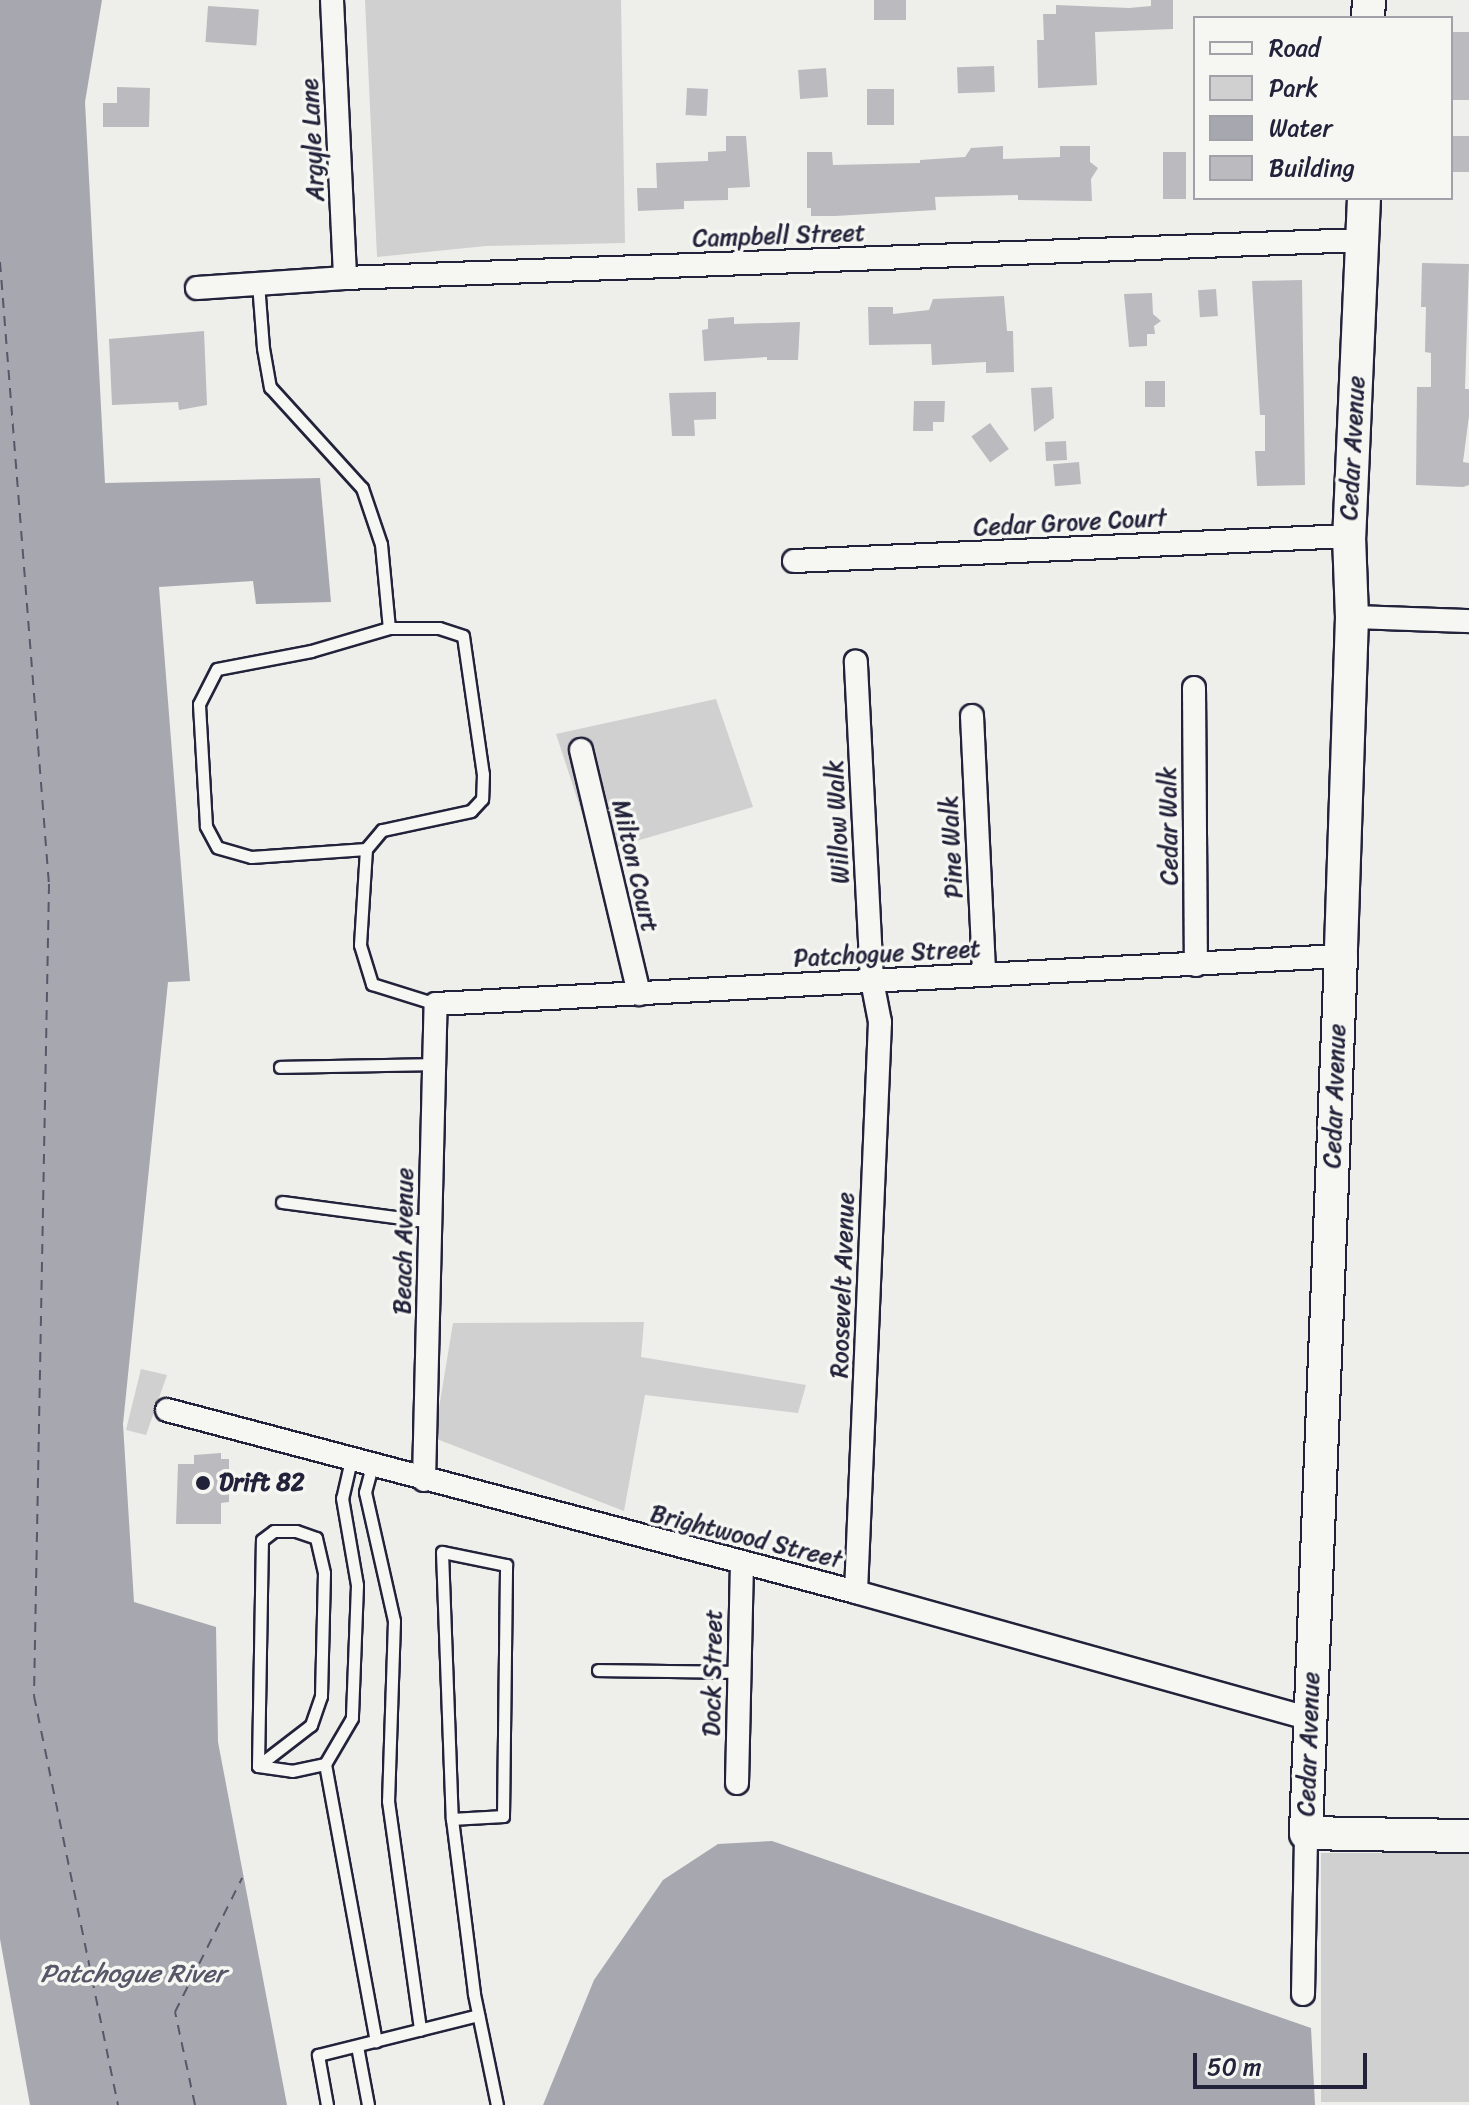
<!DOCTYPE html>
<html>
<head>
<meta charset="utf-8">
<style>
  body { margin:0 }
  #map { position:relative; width:1469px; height:2105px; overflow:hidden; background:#eeeeeb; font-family:Sriracha,sans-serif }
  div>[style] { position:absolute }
  .green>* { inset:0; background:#d0d0d1; transform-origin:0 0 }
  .water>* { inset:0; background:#a7a7af }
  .ferry>* { height:2px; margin-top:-1px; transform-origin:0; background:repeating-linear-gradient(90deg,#575769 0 10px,transparent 0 18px) }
  .building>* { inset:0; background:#bbbbbf; transform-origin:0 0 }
  .roads { filter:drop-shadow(2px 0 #22223b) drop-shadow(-2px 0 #22223b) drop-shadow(0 2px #22223b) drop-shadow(0 -2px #22223b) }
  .lane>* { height:11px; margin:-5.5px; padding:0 5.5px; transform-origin:5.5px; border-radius:5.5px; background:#f6f6f2 }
  .street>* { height:22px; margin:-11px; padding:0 11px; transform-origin:11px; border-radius:11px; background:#f6f6f2 }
  .secondary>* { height:32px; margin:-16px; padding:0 16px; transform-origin:16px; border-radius:16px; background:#f6f6f2 }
  .dots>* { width:22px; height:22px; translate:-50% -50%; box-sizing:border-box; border:4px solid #f6f6f2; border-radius:50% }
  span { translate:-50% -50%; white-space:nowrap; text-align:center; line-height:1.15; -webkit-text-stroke:7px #f6f6f2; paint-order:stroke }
  .street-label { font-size:24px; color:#22223b }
  .poi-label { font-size:24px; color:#22223b; font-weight:700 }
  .left { translate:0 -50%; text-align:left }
  .water-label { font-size:26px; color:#575769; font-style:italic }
  .legend { position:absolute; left:1193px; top:16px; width:260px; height:184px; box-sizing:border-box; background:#f6f6f2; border:2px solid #a1a1a9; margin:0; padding:10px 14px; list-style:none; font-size:24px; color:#22223b }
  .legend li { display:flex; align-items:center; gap:16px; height:40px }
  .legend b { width:40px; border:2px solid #a1a1a9 }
  .scale { position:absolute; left:1193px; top:2053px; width:174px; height:36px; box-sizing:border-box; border:4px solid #22223b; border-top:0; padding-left:10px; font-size:24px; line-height:28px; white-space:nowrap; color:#22223b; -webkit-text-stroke:6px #f6f6f2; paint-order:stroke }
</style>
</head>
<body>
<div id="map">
  <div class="green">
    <i style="clip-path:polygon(365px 0,621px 0,625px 243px,486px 246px,377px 257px)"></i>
    <i style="clip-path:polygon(716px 699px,753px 807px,595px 853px,556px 734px)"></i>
    <i style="clip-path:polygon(644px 1322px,641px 1357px,806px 1385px,798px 1413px,645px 1395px,624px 1511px,434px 1438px,453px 1323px)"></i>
    <i style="clip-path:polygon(141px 1369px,167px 1375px,146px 1435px,126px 1430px)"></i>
    <i style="left:1321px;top:1853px;width:148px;height:249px"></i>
  </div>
  <div class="water">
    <i style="clip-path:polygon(0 0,102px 0,85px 102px,105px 483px,320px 478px,331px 602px,256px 604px,253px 581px,159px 587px,190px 981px,168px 982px,123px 1424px,134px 1602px,216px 1627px,218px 1742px,287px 2105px,30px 2105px,0 1939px)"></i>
    <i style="clip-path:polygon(772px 1841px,1311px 2028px,1315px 2105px,543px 2105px,594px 1980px,663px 1880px,718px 1844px)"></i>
  </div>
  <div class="ferry">
    <i style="left:0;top:262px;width:624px;rotate:85.5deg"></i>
    <i style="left:49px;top:884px;width:812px;rotate:91.06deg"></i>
    <i style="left:34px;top:1696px;width:418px;rotate:78.4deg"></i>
    <i style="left:195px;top:2105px;width:95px;rotate:-102.1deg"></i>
    <i style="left:175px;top:2012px;width:150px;rotate:-63.4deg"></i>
  </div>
  <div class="building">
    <i style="left:874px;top:0;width:32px;height:20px"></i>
    <i style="clip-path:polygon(1151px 0,1173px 0,1173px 29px,1095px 32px,1097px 85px,1038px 88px,1037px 40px,1044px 40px,1043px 14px,1056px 14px,1056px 5px,1129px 8px,1151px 6px)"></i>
    <i style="left:208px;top:6px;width:51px;height:36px;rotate:4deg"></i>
    <i style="left:1451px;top:32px;width:18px;height:68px"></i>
    <i style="left:994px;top:66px;width:26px;height:37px;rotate:88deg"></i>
    <i style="left:826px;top:68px;width:29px;height:28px;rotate:86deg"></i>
    <i style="clip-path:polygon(117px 87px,150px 88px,149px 127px,103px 127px,103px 103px,117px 103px)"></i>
    <i style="left:687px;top:88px;width:21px;height:27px;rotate:3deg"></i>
    <i style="left:867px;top:89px;width:27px;height:36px"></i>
    <i style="clip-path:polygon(726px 136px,746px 136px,750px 187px,728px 188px,728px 200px,684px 201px,684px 209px,638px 211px,637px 188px,657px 188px,656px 163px,708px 161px,708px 152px,726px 151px)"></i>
    <i style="left:1451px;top:136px;width:18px;height:36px"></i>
    <i style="clip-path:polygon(1003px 146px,1003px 159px,1060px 157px,1060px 146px,1090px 146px,1090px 162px,1098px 168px,1091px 179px,1092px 201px,1018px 200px,1018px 195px,935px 197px,936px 210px,835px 216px,811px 216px,811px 208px,807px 208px,807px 152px,832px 152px,833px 165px,920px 163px,920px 160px,965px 157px,971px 148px)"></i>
    <i style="left:1163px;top:152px;width:23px;height:47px"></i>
    <i style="clip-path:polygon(1422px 263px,1469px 264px,1465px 389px,1469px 389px,1469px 416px,1463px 462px,1469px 463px,1469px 485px,1463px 487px,1416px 485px,1417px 387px,1431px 387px,1431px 353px,1425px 352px,1426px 307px,1421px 307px)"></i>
    <i style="clip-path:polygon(1302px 280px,1305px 485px,1257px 486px,1255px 451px,1265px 451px,1265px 415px,1260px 415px,1252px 281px)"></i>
    <i style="left:1216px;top:289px;width:27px;height:18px;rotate:86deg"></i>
    <i style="clip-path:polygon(1152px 293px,1153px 314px,1161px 321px,1154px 326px,1155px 334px,1147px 334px,1147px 346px,1129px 347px,1124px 294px)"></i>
    <i style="clip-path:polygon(1004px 296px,1007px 331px,1013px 331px,1014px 372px,986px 373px,986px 362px,932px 365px,931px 344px,869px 345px,868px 307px,893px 307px,893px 314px,929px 310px,933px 299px)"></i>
    <i style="clip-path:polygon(734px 317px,734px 324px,800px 322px,798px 360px,767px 360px,767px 357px,704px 361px,702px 330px,708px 329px,708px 319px)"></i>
    <i style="clip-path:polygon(204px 331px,207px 405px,179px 410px,178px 402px,112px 405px,109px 339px)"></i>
    <i style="left:1145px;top:381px;width:20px;height:26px"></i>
    <i style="clip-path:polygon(1052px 387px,1054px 418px,1034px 432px,1031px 388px)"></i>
    <i style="clip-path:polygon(716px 392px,716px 419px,694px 420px,695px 436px,672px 436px,669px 393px)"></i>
    <i style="clip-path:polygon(914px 401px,945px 401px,944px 422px,933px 422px,933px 431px,913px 431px)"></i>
    <i style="left:990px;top:423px;width:32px;height:23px;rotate:54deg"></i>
    <i style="left:1066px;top:441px;width:19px;height:21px;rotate:87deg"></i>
    <i style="left:1079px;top:462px;width:22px;height:26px;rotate:85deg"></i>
    <i style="clip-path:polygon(221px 1453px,221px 1459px,229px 1459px,229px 1502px,221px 1503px,221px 1524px,176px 1524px,178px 1464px,194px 1464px,194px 1455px)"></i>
  </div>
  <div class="roads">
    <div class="lane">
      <i style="left:258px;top:283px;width:65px;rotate:85.6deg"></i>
      <i style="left:263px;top:348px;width:40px;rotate:80deg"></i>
      <i style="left:270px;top:387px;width:137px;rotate:47.7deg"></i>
      <i style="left:362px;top:488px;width:59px;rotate:71.3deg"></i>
      <i style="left:381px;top:544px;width:84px;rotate:84.6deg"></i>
      <i style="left:389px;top:628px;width:50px"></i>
      <i style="left:439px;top:628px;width:25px;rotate:18deg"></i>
      <i style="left:463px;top:636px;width:139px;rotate:81.8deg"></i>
      <i style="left:483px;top:774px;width:25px;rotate:92deg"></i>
      <i style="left:482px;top:799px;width:16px;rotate:133deg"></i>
      <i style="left:471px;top:811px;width:91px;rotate:167.9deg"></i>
      <i style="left:382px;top:830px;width:25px;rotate:130deg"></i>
      <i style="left:366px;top:849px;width:96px;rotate:93.6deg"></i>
      <i style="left:360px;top:945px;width:41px;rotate:72.9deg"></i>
      <i style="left:372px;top:984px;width:67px;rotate:17.4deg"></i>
      <i style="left:366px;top:849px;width:115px;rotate:176deg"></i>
      <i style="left:251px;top:857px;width:35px;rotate:-164deg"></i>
      <i style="left:217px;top:847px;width:24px;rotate:-118deg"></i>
      <i style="left:206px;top:826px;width:122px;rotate:-93.3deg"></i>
      <i style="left:199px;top:704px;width:39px;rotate:-63deg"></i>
      <i style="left:217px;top:669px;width:96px;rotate:-10.8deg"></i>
      <i style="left:311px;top:651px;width:81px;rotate:-16.4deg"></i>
      <i style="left:280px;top:1067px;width:154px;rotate:-1.1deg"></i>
      <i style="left:282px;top:1202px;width:150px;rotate:7.6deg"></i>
      <i style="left:351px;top:1460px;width:39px;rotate:103deg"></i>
      <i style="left:342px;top:1498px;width:88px;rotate:80.2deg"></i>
      <i style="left:357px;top:1585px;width:133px;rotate:92.2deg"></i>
      <i style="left:352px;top:1718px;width:53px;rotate:120.4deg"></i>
      <i style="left:325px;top:1764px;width:282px;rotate:79.6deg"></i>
      <i style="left:372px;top:1466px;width:27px;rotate:105deg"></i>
      <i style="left:365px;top:1492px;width:132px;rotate:77.3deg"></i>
      <i style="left:394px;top:1621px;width:180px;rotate:91.9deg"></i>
      <i style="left:388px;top:1801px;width:231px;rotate:82deg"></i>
      <i style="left:274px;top:1531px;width:22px"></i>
      <i style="left:296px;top:1531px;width:21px;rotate:19deg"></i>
      <i style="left:316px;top:1538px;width:36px;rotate:77deg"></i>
      <i style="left:324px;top:1573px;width:123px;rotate:91.4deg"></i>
      <i style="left:321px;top:1696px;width:31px;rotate:109deg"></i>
      <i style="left:311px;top:1725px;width:67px;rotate:142.3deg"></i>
      <i style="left:258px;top:1766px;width:226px;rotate:-89deg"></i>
      <i style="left:262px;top:1540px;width:15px;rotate:-37deg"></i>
      <i style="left:598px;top:1670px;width:141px;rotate:0.8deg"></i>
      <i style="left:258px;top:1766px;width:34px;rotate:8deg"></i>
      <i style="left:292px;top:1771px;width:34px;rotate:-12deg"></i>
      <i style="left:452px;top:1819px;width:51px;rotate:-3.4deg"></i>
      <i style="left:503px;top:1816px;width:251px;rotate:-89.3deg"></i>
      <i style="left:506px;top:1565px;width:65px;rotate:-168.5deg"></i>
      <i style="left:442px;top:1552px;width:267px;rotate:87.9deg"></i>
      <i style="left:452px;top:1819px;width:176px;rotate:82.8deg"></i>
      <i style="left:474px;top:1994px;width:113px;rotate:78.3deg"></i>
      <i style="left:357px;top:2046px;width:60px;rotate:79.4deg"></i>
      <i style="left:327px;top:2105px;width:51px;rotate:-100.2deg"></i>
      <i style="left:318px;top:2055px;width:165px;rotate:-14deg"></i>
    </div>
    <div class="street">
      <i style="left:332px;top:0;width:278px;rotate:87.3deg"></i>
      <i style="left:197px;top:288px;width:148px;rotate:-3.9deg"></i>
      <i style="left:345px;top:278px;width:1018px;rotate:-2.14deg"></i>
      <i style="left:794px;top:561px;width:556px;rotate:-2.58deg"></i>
      <i style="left:1352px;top:617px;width:117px;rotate:2deg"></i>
      <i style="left:1194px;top:688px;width:277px;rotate:89.6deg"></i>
      <i style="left:972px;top:716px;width:259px;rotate:87.3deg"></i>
      <i style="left:581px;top:750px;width:251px;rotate:76.6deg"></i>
      <i style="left:167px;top:1410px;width:713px;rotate:14.8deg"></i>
      <i style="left:856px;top:1592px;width:471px;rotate:15.6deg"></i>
      <i style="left:424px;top:1480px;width:476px;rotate:-88.6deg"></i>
      <i style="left:436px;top:1004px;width:906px;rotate:-3.04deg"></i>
      <i style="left:856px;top:1592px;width:571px;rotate:-87.59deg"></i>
      <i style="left:880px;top:1022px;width:42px;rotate:-101deg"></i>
      <i style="left:872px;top:981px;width:320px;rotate:-92.9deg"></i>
      <i style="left:737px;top:1783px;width:219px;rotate:-88.7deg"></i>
      <i style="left:1303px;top:1994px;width:161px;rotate:-88.9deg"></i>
    </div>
    <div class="secondary">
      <i style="left:1368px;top:18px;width:18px;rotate:-87deg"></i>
      <i style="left:1364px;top:198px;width:338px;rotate:92.5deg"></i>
      <i style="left:1349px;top:536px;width:81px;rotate:87.9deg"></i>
      <i style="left:1352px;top:617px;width:339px;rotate:91.9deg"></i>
      <i style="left:1341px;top:956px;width:878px;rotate:92.29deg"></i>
      <i style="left:1306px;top:1833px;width:163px;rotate:1.1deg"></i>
    </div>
  </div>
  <div class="dots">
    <i style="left:203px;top:1483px;background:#22223b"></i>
  </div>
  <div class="street-label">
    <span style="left:313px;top:140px;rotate:-93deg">Argyle Lane</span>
    <span style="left:779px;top:236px;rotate:-2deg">Campbell Street</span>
    <span style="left:1353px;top:448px;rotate:-87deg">Cedar Avenue</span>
    <span style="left:1070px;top:523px;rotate:-3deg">Cedar Grove Court</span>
    <span style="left:838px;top:822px;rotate:-93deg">Willow Walk</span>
    <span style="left:1169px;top:826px;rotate:-91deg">Cedar Walk</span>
    <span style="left:952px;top:847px;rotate:-93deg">Pine Walk</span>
    <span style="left:635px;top:866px;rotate:77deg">Milton Court</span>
    <span style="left:887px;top:954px;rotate:-3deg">Patchogue Street</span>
    <span style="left:1335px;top:1096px;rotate:-88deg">Cedar Avenue</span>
    <span style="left:404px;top:1241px;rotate:-89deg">Beach Avenue</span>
    <span style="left:843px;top:1285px;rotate:-88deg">Roosevelt Avenue</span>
    <span style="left:746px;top:1537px;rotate:14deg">Brightwood Street</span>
    <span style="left:713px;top:1673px;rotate:-89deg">Dock Street</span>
    <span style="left:1309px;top:1744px;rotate:-88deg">Cedar Avenue</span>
  </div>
  <div class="poi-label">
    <span class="left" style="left:219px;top:1483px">Drift 82</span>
  </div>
  <div class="water-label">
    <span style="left:133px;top:1974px">Patchogue River</span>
  </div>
  <ul class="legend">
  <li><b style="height:10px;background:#f6f6f2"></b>Road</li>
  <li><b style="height:22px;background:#d0d0d1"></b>Park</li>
  <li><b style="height:22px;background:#a7a7af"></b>Water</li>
  <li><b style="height:22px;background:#bbbbbf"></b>Building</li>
  </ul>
  <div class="scale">50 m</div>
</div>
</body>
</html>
